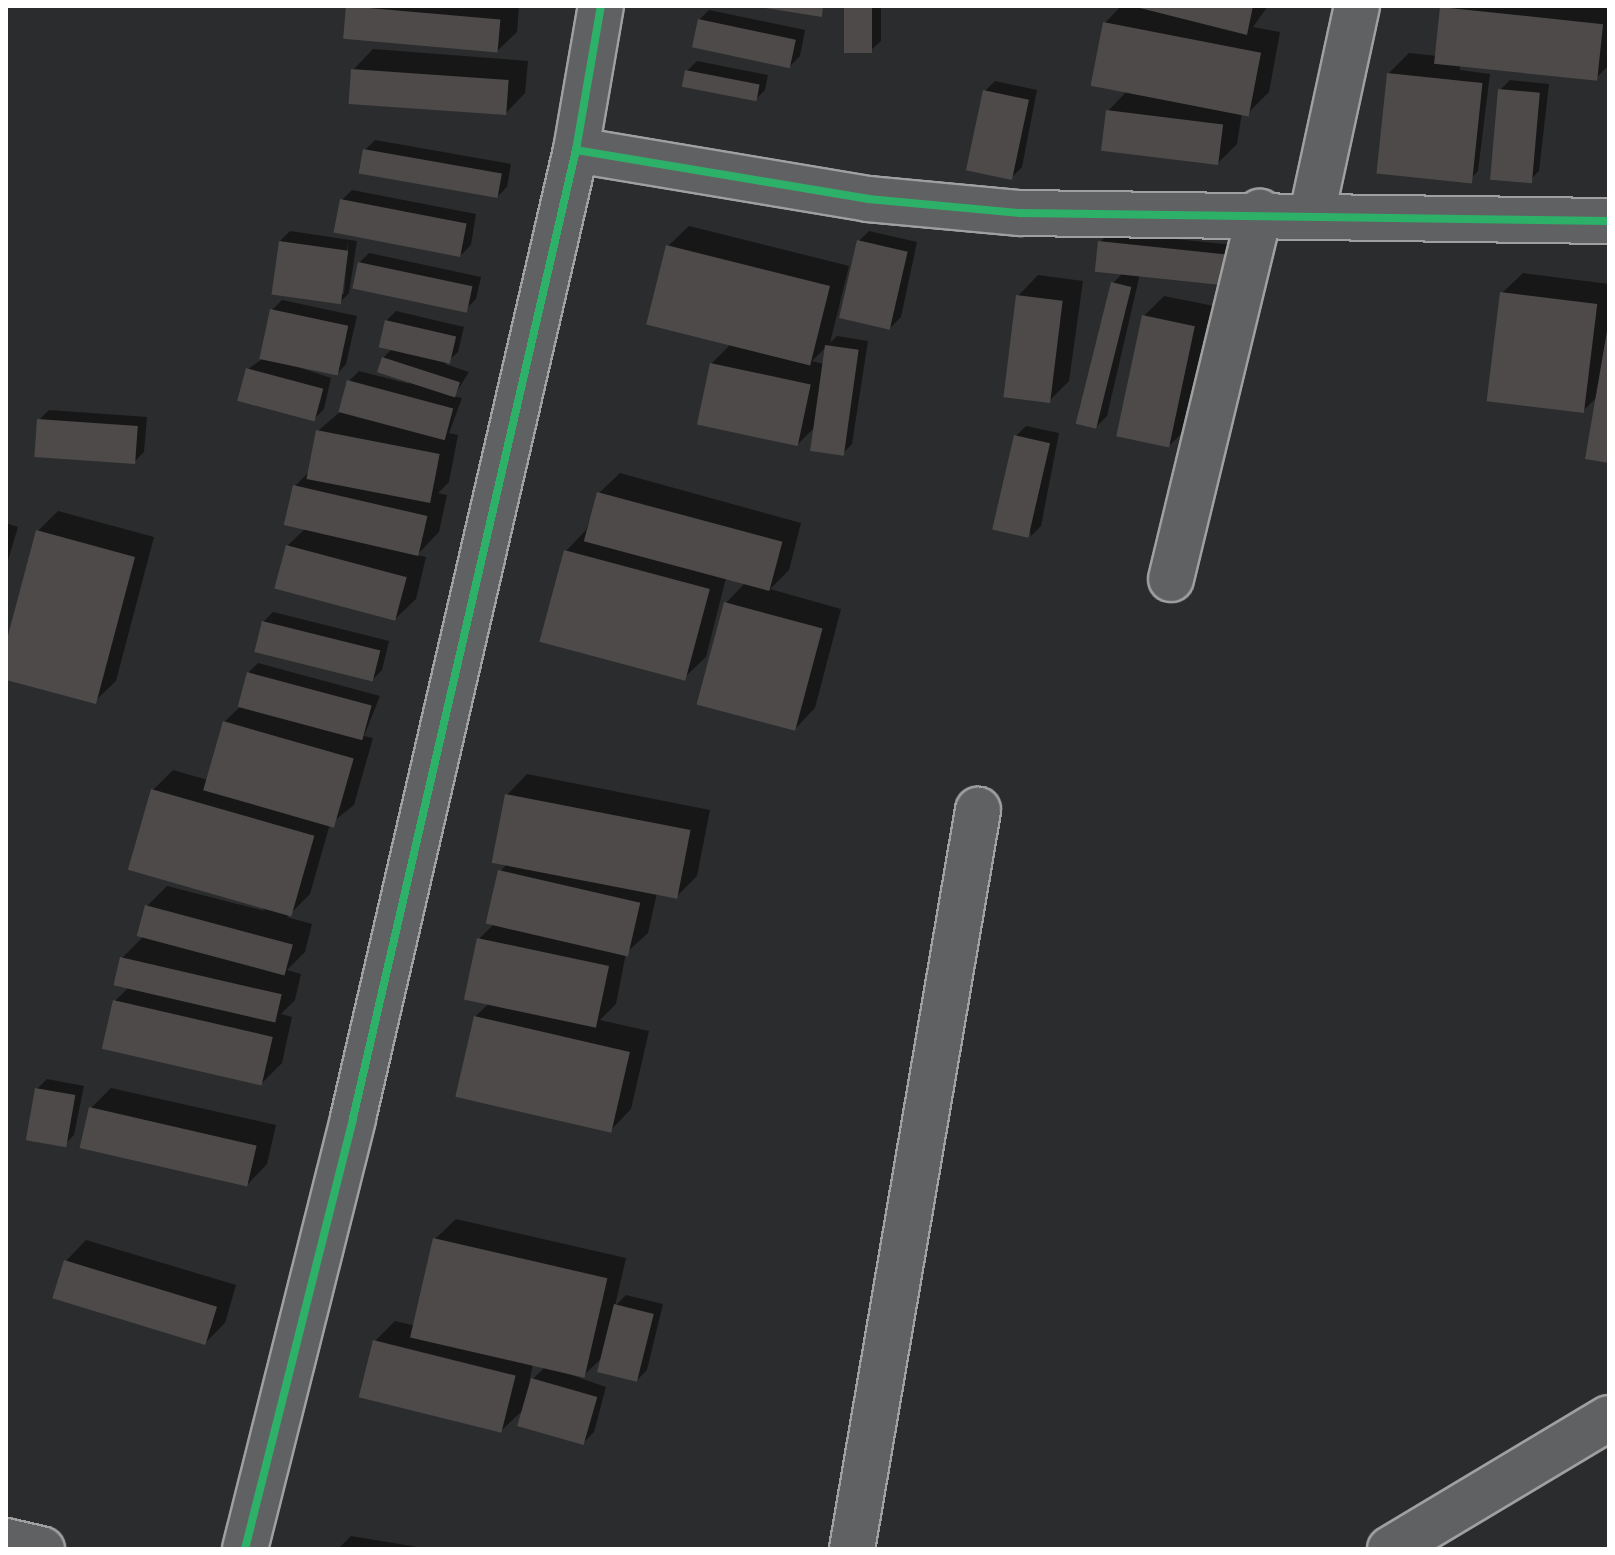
<!DOCTYPE html>
<html>
<head>
<meta charset="utf-8">
<style>
  body { margin:0 }
  #map { position:relative; width:1615px; height:1555px; overflow:hidden; background:#2b2c2d; font-family:"Architects Daughter",sans-serif }
  div>[style] { position:absolute }
  .shadow>* { inset:0; background:#0007 }
  .building>* { inset:0; background:#4d4a49; transform-origin:0 0 }
  .roads { filter:drop-shadow(2px 0 #a0a0a0) drop-shadow(-2px 0 #a0a0a0) drop-shadow(0 2px #a0a0a0) drop-shadow(0 -2px #a0a0a0) }
  .minor>* { height:44px; margin:-22px; padding:0 22px; transform-origin:22px; border-radius:22px; background:#606162 }
  .cycleway>* { height:8px; margin:-4px; padding:0 4px; transform-origin:4px; border-radius:4px; background:#2db169 }
  span { translate:-50% -50%; white-space:nowrap; text-align:center; line-height:1.15; -webkit-text-stroke:6px #2a2d2e; paint-order:stroke }
  .frame { position:absolute; inset:0; border:8px solid #fff; pointer-events:none }
</style>
</head>
<body>
<div id="map">
  <div class="shadow">
    <i style="clip-path:polygon(348px 6px,519px 6px,517px 32px,496px 52px,345px 37px)"></i>
    <i style="clip-path:polygon(846px 6px,881px 6px,881px 41px,870px 51px)"></i>
    <i style="clip-path:polygon(1121px 6px,1268px 6px,1253px 27px,1280px 32px,1269px 92px,1248px 113px,1242px 112px,1237px 144px,1217px 164px,1108px 111px,1128px 90px,1105px 23px)"></i>
    <i style="clip-path:polygon(1609px 6px,1609px 65px,1596px 78px,1460px 64px,1460px 70px,1490px 74px,1478px 171px,1468px 181px,1389px 73px,1409px 53px,1437px 56px,1444px 6px)"></i>
    <i style="clip-path:polygon(709px 10px,805px 30px,800px 56px,790px 66px,699px 20px)"></i>
    <i style="clip-path:polygon(373px 49px,528px 61px,525px 93px,505px 114px,353px 70px)"></i>
    <i style="clip-path:polygon(697px 61px,768px 75px,765px 90px,755px 100px,687px 71px)"></i>
    <i style="clip-path:polygon(1510px 80px,1549px 84px,1539px 171px,1529px 181px,1500px 90px)"></i>
    <i style="clip-path:polygon(995px 81px,1037px 90px,1022px 167px,1012px 177px,985px 91px)"></i>
    <i style="clip-path:polygon(375px 140px,511px 164px,507px 187px,497px 197px,365px 150px)"></i>
    <i style="clip-path:polygon(352px 190px,476px 214px,471px 245px,461px 255px,342px 200px)"></i>
    <i style="clip-path:polygon(evenodd,689px 226px,849px 266px,830px 343px,837px 336px,868px 341px,852px 444px,842px 454px,814px 428px,797px 445px,711px 364px,731px 344px,668px 246px,689px 226px,827px 346px,824px 364px,812px 361px,827px 346px)"></i>
    <i style="clip-path:polygon(evenodd,290px 231px,357px 241px,349px 293px,339px 303px,280px 241px,290px 231px,348px 241px,344px 294px,339px 294px,348px 241px)"></i>
    <i style="clip-path:polygon(869px 231px,917px 242px,901px 317px,891px 327px,859px 241px)"></i>
    <i style="clip-path:polygon(1110px 232px,1233px 245px,1230px 273px,1220px 283px,1140px 274px,1107px 416px,1097px 426px,1113px 283px,1123px 273px,1100px 242px)"></i>
    <i style="clip-path:polygon(369px 253px,481px 277px,476px 299px,466px 309px,359px 263px)"></i>
    <i style="clip-path:polygon(1523px 273px,1609px 284px,1609px 461px,1598px 396px,1582px 412px,1502px 293px)"></i>
    <i style="clip-path:polygon(1038px 275px,1083px 281px,1069px 381px,1049px 401px,1018px 296px)"></i>
    <i style="clip-path:polygon(1164px 296px,1214px 306px,1190px 425px,1170px 445px,1144px 316px)"></i>
    <i style="clip-path:polygon(282px 300px,357px 316px,346px 364px,337px 374px,279px 361px,331px 378px,324px 409px,314px 419px,248px 369px,261px 360px,272px 310px)"></i>
    <i style="clip-path:polygon(396px 311px,464px 327px,458px 352px,445px 364px,469px 372px,454px 396px,462px 398px,449px 433px,458px 435px,449px 482px,438px 493px,447px 495px,439px 532px,417px 555px,426px 557px,416px 599px,395px 619px,287px 546px,307px 527px,295px 486px,308px 473px,318px 431px,341px 411px,349px 381px,359px 371px,410px 384px,383px 358px,393px 348px,386px 321px)"></i>
    <i style="clip-path:polygon(49px 410px,147px 417px,144px 452px,134px 462px,39px 420px)"></i>
    <i style="clip-path:polygon(1026px 426px,1059px 433px,1041px 526px,1031px 536px,1016px 436px)"></i>
    <i style="clip-path:polygon(620px 473px,801px 523px,789px 570px,770px 589px,841px 609px,815px 708px,795px 729px,726px 603px,745px 583px,726px 578px,706px 657px,685px 677px,566px 551px,586px 530px,599px 493px)"></i>
    <i style="clip-path:polygon(58px 511px,154px 537px,116px 681px,95px 701px,6px 678px,6px 651px,38px 531px)"></i>
    <i style="clip-path:polygon(6px 523px,18px 527px,6px 567px)"></i>
    <i style="clip-path:polygon(273px 612px,389px 641px,382px 670px,372px 680px,263px 622px)"></i>
    <i style="clip-path:polygon(258px 663px,380px 696px,364px 736px,373px 738px,354px 805px,330px 824px,310px 894px,287px 917px,312px 924px,305px 952px,287px 970px,301px 974px,295px 1000px,281px 1014px,292px 1017px,282px 1063px,262px 1083px,115px 1001px,129px 987px,122px 958px,144px 936px,147px 906px,167px 886px,265px 911px,153px 790px,173px 770px,208px 780px,224px 722px,239px 708px,248px 673px)"></i>
    <i style="clip-path:polygon(527px 774px,710px 810px,697px 876px,677px 896px,657px 893px,648px 933px,626px 953px,616px 1004px,600px 1020px,649px 1031px,631px 1109px,611px 1130px,475px 1017px,489px 1003px,479px 939px,495px 923px,500px 872px,507px 864px,507px 795px)"></i>
    <i style="clip-path:polygon(47px 1079px,84px 1086px,74px 1135px,64px 1145px,37px 1089px)"></i>
    <i style="clip-path:polygon(111px 1088px,276px 1125px,267px 1164px,247px 1185px,91px 1108px)"></i>
    <i style="clip-path:polygon(evenodd,456px 1219px,626px 1258px,615px 1306px,626px 1295px,663px 1304px,647px 1370px,637px 1380px,604px 1356px,583px 1376px,554px 1369px,606px 1387px,594px 1432px,584px 1442px,525px 1408px,502px 1430px,375px 1341px,395px 1321px,416px 1326px,435px 1239px,456px 1219px,533px 1364px,545px 1367px,529px 1383px,533px 1364px)"></i>
    <i style="clip-path:polygon(86px 1240px,236px 1285px,225px 1323px,205px 1343px,66px 1261px)"></i>
    <i style="clip-path:polygon(351px 1536px,430px 1549px,338px 1549px)"></i>
  </div>
  <div class="building">
    <i style="left:346px;top:6px;width:155px;height:33px;rotate:5deg"></i>
    <i style="clip-path:polygon(752px 6px,823px 6px,822px 17px)"></i>
    <i style="left:844px;top:6px;width:28px;height:47px"></i>
    <i style="clip-path:polygon(1132px 6px,1253px 6px,1247px 35px)"></i>
    <i style="left:1440px;top:7px;width:164px;height:57px;rotate:6deg"></i>
    <i style="left:698px;top:19px;width:100px;height:29px;rotate:12deg"></i>
    <i style="left:1103px;top:22px;width:161px;height:65px;rotate:11deg"></i>
    <i style="left:351px;top:69px;width:158px;height:35px;rotate:4deg"></i>
    <i style="left:685px;top:70px;width:76px;height:17px;rotate:11deg"></i>
    <i style="left:1387px;top:73px;width:96px;height:101px;rotate:6deg"></i>
    <i style="left:1498px;top:89px;width:42px;height:91px;rotate:5deg"></i>
    <i style="left:983px;top:90px;width:47px;height:82px;rotate:12deg"></i>
    <i style="left:1106px;top:110px;width:118px;height:41px;rotate:7deg"></i>
    <i style="left:363px;top:149px;width:141px;height:25px;rotate:10deg"></i>
    <i style="left:340px;top:199px;width:129px;height:34px;rotate:11deg"></i>
    <i style="left:857px;top:240px;width:52px;height:80px;rotate:13deg"></i>
    <i style="left:279px;top:241px;width:70px;height:54px;rotate:8deg"></i>
    <i style="left:1098px;top:241px;width:127px;height:31px;rotate:6deg"></i>
    <i style="left:666px;top:245px;width:169px;height:82px;rotate:14deg"></i>
    <i style="left:358px;top:262px;width:117px;height:27px;rotate:12deg"></i>
    <i style="left:1111px;top:282px;width:21px;height:146px;rotate:14deg"></i>
    <i style="left:1500px;top:292px;width:98px;height:110px;rotate:7deg"></i>
    <i style="left:1016px;top:295px;width:47px;height:103px;rotate:7deg"></i>
    <i style="left:270px;top:309px;width:80px;height:51px;rotate:12deg"></i>
    <i style="left:1142px;top:315px;width:54px;height:124px;rotate:12deg"></i>
    <i style="left:385px;top:320px;width:73px;height:28px;rotate:13deg"></i>
    <i style="clip-path:polygon(1607px 331px,1609px 332px,1609px 463px,1585px 459px)"></i>
    <i style="left:825px;top:345px;width:34px;height:107px;rotate:8deg"></i>
    <i style="left:382px;top:357px;width:82px;height:16px;rotate:18deg"></i>
    <i style="left:710px;top:363px;width:103px;height:63px;rotate:12deg"></i>
    <i style="left:246px;top:368px;width:80px;height:34px;rotate:15deg"></i>
    <i style="left:347px;top:380px;width:110px;height:33px;rotate:15deg"></i>
    <i style="left:37px;top:419px;width:101px;height:38px;rotate:4deg"></i>
    <i style="left:316px;top:430px;width:126px;height:50px;rotate:11deg"></i>
    <i style="left:1014px;top:435px;width:37px;height:97px;rotate:13deg"></i>
    <i style="left:293px;top:485px;width:138px;height:41px;rotate:13deg"></i>
    <i style="left:597px;top:492px;width:192px;height:51px;rotate:15deg"></i>
    <i style="clip-path:polygon(36px 530px,135px 557px,96px 704px,6px 680px,6px 643px)"></i>
    <i style="left:286px;top:545px;width:125px;height:45px;rotate:15deg"></i>
    <i style="left:564px;top:550px;width:151px;height:95px;rotate:15deg"></i>
    <i style="left:724px;top:602px;width:102px;height:106px;rotate:15deg"></i>
    <i style="left:262px;top:621px;width:122px;height:32px;rotate:14deg"></i>
    <i style="left:247px;top:672px;width:129px;height:36px;rotate:15deg"></i>
    <i style="left:223px;top:721px;width:136px;height:72px;rotate:16deg"></i>
    <i style="left:151px;top:789px;width:170px;height:84px;rotate:16deg"></i>
    <i style="left:505px;top:794px;width:189px;height:70px;rotate:11deg"></i>
    <i style="left:498px;top:870px;width:146px;height:55px;rotate:13deg"></i>
    <i style="left:145px;top:905px;width:153px;height:32px;rotate:15deg"></i>
    <i style="left:477px;top:938px;width:135px;height:63px;rotate:12deg"></i>
    <i style="left:120px;top:957px;width:166px;height:29px;rotate:13deg"></i>
    <i style="left:113px;top:1000px;width:164px;height:50px;rotate:13deg"></i>
    <i style="left:474px;top:1016px;width:160px;height:83px;rotate:13deg"></i>
    <i style="left:35px;top:1088px;width:41px;height:53px;rotate:10deg"></i>
    <i style="left:89px;top:1107px;width:172px;height:42px;rotate:13deg"></i>
    <i style="left:433px;top:1238px;width:179px;height:102px;rotate:13deg"></i>
    <i style="left:64px;top:1260px;width:160px;height:40px;rotate:17deg"></i>
    <i style="left:614px;top:1304px;width:41px;height:70px;rotate:14deg"></i>
    <i style="left:373px;top:1340px;width:147px;height:59px;rotate:14deg"></i>
    <i style="left:531px;top:1378px;width:69px;height:50px;rotate:16deg"></i>
  </div>
  <div class="roads">
    <div class="minor">
      <i style="left:576px;top:150px;width:296px;rotate:9.5deg"></i>
      <i style="left:868px;top:199px;width:153px;rotate:5.3deg"></i>
      <i style="left:1020px;top:213px;width:589px;rotate:0.78deg"></i>
      <i style="left:1312px;top:214px;width:213px;rotate:-77.8deg"></i>
      <i style="left:1171px;top:579px;width:378px;rotate:-76.4deg"></i>
      <i style="left:6px;top:1541px;width:37px;rotate:13deg"></i>
      <i style="left:245px;top:1549px;width:444px;rotate:-75.9deg"></i>
      <i style="left:353px;top:1118px;width:993px;rotate:-77.03deg"></i>
      <i style="left:576px;top:150px;width:146px;rotate:-80.2deg"></i>
      <i style="left:852px;top:1549px;width:750px;rotate:-80.32deg"></i>
      <i style="left:1390px;top:1549px;width:255px;rotate:-30.9deg"></i>
    </div>
  </div>
  <div class="cycleway">
    <i style="left:576px;top:150px;width:296px;rotate:9.5deg"></i>
    <i style="left:868px;top:199px;width:153px;rotate:5.3deg"></i>
    <i style="left:1020px;top:213px;width:589px;rotate:0.78deg"></i>
    <i style="left:245px;top:1549px;width:444px;rotate:-75.9deg"></i>
    <i style="left:353px;top:1118px;width:993px;rotate:-77.03deg"></i>
    <i style="left:576px;top:150px;width:146px;rotate:-80.2deg"></i>
  </div>
  <div class="frame"></div>
</div>
</body>
</html>
